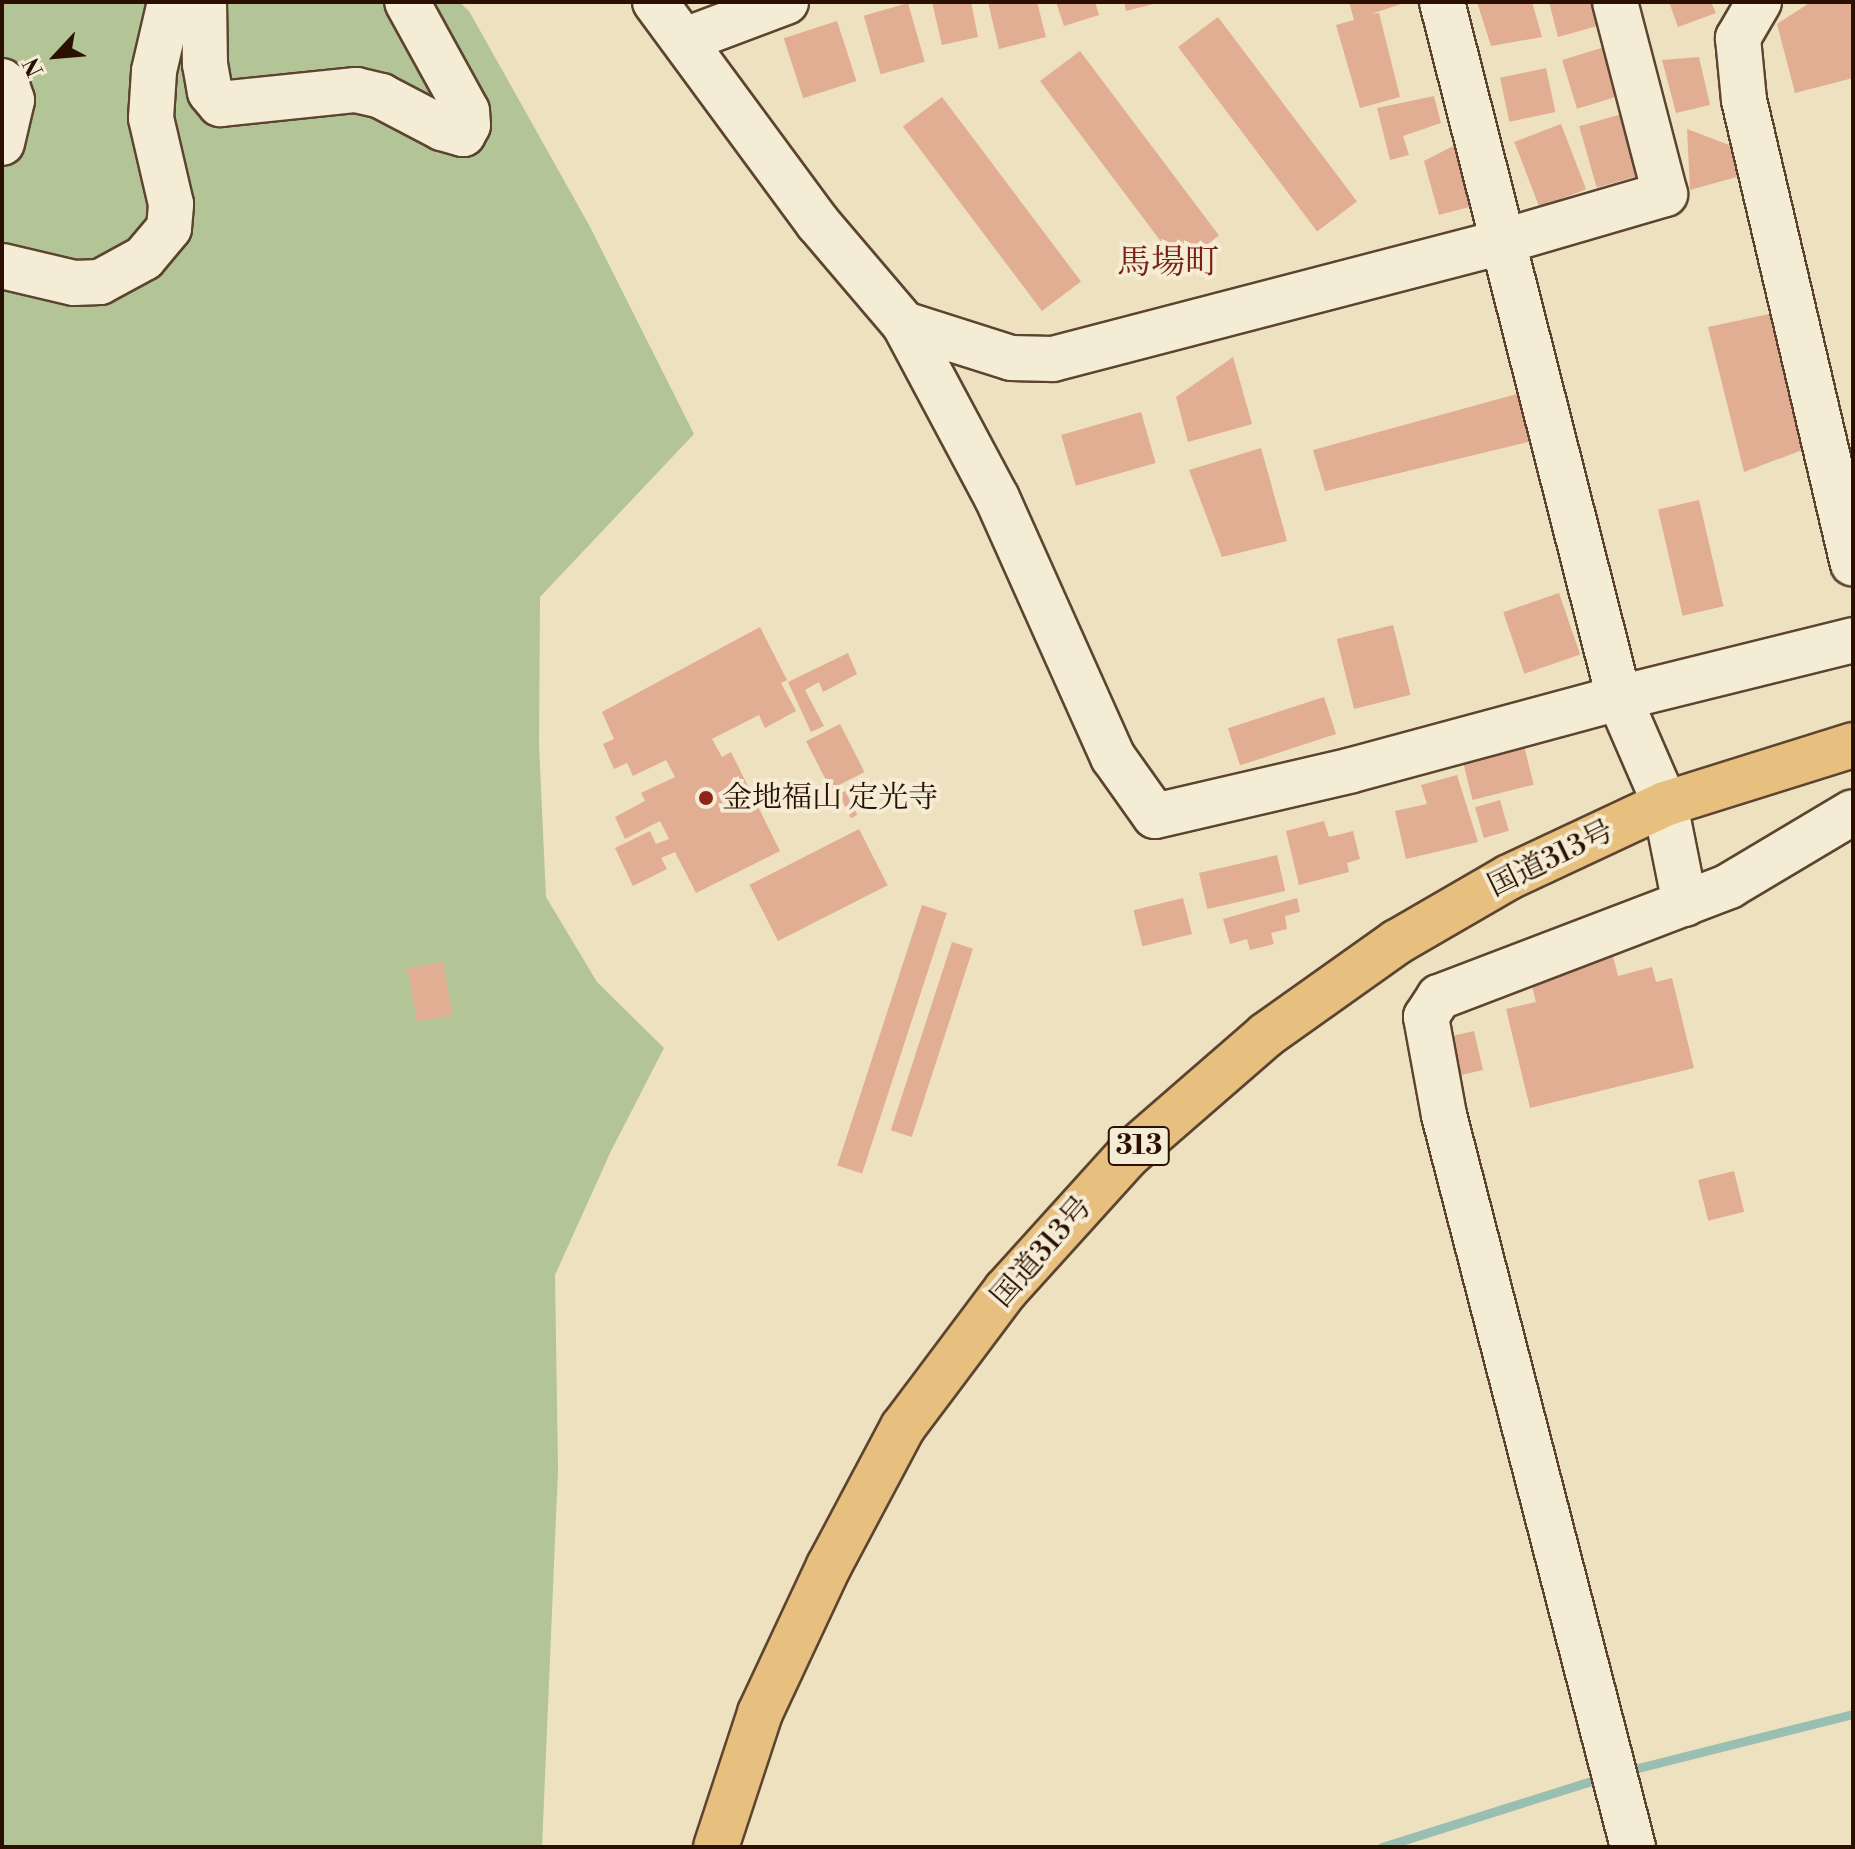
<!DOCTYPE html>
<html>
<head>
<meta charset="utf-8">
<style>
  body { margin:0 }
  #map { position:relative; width:1855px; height:1849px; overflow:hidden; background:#eee1bf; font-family:"Libre Bodoni","Noto Serif JP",serif }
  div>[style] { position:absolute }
  .green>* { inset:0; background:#b3c496 }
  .stream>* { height:9px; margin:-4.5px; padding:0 4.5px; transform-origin:4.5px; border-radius:4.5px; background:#99beb2 }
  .building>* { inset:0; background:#e1ad93; transform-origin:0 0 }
  .roads { filter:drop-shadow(2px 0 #5c4430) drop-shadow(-2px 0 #5c4430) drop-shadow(0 2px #5c4430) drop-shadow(0 -2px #5c4430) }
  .minor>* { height:44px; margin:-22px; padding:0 22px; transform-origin:22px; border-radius:22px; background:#f4ecd5 }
  .highway>* { height:44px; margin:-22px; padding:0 22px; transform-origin:22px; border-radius:22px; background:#e7c080 }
  .dots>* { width:22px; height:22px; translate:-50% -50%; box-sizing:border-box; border:4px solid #f4ecd5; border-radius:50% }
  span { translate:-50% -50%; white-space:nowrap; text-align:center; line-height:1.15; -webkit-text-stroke:8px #f4ecd5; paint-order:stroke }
  .shield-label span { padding:2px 6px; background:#f4ecd5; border:2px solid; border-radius:6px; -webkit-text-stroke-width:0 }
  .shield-label { font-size:28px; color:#2b1001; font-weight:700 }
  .poi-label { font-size:30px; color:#2b1001 }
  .left { translate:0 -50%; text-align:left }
  .street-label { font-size:30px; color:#2b1001 }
  .quarter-label { font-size:34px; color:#7a1f14 }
  .frame { position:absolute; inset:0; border:4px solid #2b1001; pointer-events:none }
  .north { position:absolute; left:16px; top:16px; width:80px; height:80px; -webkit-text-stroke:6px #f4ecd5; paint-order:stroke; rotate:244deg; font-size:22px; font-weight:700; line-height:32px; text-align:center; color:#2b1001 }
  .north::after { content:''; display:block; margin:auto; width:28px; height:36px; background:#2b1001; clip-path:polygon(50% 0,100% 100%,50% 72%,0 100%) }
</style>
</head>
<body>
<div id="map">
  <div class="green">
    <i style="clip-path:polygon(2px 2px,459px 2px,469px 11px,589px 225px,694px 434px,540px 597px,539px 745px,546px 897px,597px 982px,664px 1048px,611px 1151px,555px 1275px,558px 1470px,542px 1847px,2px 1847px)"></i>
  </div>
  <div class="stream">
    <i style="left:1626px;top:1771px;width:234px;rotate:-14.1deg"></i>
    <i style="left:1382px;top:1847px;width:233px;rotate:-17.5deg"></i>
  </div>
  <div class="building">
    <i style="clip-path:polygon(932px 2px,971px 2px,978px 37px,942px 45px)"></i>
    <i style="clip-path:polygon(988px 2px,1037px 2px,1046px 37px,999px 49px)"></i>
    <i style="clip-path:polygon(1056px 2px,1095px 2px,1099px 15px,1064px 26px)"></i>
    <i style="clip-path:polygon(1124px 2px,1157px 2px,1157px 3px,1126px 11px)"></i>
    <i style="clip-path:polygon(1349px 2px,1407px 2px,1371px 14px,1379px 13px,1400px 97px,1360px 108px,1336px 25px,1354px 20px)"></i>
    <i style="clip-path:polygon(1477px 2px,1532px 2px,1542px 37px,1491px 46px)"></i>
    <i style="clip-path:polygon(1549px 2px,1609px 2px,1615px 21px,1558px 37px)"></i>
    <i style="clip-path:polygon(1669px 2px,1711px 2px,1716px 13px,1678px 27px)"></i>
    <i style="clip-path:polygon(1811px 2px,1853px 2px,1853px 78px,1795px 93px,1777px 24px)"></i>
    <i style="left:908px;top:3px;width:61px;height:46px;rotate:74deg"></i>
    <i style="left:1218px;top:17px;width:231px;height:50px;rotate:53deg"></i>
    <i style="left:837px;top:21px;width:63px;height:56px;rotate:72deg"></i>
    <i style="left:1608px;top:46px;width:51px;height:48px;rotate:73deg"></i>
    <i style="left:1080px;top:51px;width:231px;height:50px;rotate:53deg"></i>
    <i style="clip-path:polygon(1699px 57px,1710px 105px,1676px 113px,1662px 60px)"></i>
    <i style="left:1546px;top:68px;width:45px;height:47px;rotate:78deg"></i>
    <i style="clip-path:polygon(1434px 96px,1441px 123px,1403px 136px,1409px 155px,1390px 160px,1377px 108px)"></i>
    <i style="left:942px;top:97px;width:231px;height:49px;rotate:53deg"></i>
    <i style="left:1632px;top:111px;width:64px;height:55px;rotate:74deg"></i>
    <i style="left:1561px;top:124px;width:70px;height:50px;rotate:69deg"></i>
    <i style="clip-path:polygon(1687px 129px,1737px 148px,1740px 176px,1690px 190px)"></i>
    <i style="clip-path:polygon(1457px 144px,1477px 205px,1439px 215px,1424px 161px)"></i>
    <i style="clip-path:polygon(1803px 307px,1847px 433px,1744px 472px,1708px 327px)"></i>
    <i style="clip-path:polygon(1233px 357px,1252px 424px,1188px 442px,1176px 397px)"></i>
    <i style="clip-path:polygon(1528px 391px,1545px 438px,1325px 491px,1313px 450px)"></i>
    <i style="left:1141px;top:412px;width:53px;height:83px;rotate:74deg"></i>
    <i style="clip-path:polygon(1261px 448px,1287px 541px,1222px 557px,1189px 470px)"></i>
    <i style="left:1699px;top:500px;width:109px;height:42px;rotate:77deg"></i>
    <i style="left:1559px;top:593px;width:65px;height:59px;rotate:71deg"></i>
    <i style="left:1393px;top:625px;width:72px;height:58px;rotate:76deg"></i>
    <i style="clip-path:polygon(760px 627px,787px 680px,781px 683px,796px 711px,765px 728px,759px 715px,712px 739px,722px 757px,731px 752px,780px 851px,696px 893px,675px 852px,661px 858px,667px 869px,633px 886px,615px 848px,650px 831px,656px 844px,669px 839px,660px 821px,625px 839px,615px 817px,645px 801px,641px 793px,675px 777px,666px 760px,633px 776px,627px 763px,614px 769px,603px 744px,614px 739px,602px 712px)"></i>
    <i style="clip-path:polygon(848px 653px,857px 674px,823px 692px,819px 682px,805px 690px,824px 726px,811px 732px,788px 682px)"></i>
    <i style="left:1324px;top:697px;width:39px;height:101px;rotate:72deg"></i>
    <i style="left:840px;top:724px;width:54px;height:38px;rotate:63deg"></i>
    <i style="left:1523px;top:742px;width:44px;height:63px;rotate:76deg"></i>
    <i style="clip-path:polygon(1457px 775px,1478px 842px,1406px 859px,1395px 811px,1427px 804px,1421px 785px)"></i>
    <i style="left:845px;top:791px;width:27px;height:7px;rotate:63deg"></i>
    <i style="left:1500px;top:800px;width:32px;height:26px;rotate:74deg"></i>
    <i style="clip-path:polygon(1324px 821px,1329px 837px,1353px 831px,1360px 859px,1347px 863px,1349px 872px,1299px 885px,1286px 831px)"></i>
    <i style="left:859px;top:829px;width:63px;height:123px;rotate:63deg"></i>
    <i style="left:1277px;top:855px;width:37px;height:80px;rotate:77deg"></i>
    <i style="left:1183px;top:898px;width:37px;height:51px;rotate:76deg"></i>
    <i style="clip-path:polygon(1297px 898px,1300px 912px,1285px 916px,1287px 929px,1271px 933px,1274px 944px,1250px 950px,1247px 939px,1230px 944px,1223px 919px)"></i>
    <i style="left:922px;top:905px;width:26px;height:274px;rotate:18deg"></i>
    <i style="left:952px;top:942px;width:22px;height:198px;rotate:18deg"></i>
    <i style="clip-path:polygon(1611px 948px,1618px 976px,1652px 967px,1656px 982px,1672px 978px,1694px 1068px,1530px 1108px,1506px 1009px,1536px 1002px,1527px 967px)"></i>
    <i style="left:443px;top:962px;width:54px;height:36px;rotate:80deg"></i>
    <i style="left:1474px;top:1031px;width:40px;height:29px;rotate:77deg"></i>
    <i style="left:1734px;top:1171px;width:42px;height:37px;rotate:76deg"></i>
  </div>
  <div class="roads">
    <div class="minor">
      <i style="left:204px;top:2px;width:62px;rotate:89.1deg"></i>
      <i style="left:205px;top:64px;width:28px;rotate:80deg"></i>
      <i style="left:210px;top:92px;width:16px;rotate:50deg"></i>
      <i style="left:220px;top:104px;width:137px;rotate:-5.9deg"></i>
      <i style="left:356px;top:90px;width:26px;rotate:13deg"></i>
      <i style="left:381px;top:96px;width:69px;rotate:27.7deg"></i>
      <i style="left:442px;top:128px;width:22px;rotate:16deg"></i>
      <i style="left:463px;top:134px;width:10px;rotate:-61deg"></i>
      <i style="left:468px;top:125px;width:14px;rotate:-94deg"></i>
      <i style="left:467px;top:111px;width:124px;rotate:-118.8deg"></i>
      <i style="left:655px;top:2px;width:275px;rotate:53.6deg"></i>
      <i style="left:818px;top:223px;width:133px;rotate:49.6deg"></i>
      <i style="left:904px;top:324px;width:197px;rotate:61.9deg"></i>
      <i style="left:997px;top:498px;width:284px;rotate:65.9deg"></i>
      <i style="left:1113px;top:757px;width:72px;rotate:54.6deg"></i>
      <i style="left:1155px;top:816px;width:202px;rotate:-13.1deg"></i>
      <i style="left:1352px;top:770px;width:277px;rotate:-15.1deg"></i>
      <i style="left:1619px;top:698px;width:241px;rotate:-13.9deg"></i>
      <i style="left:1442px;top:2px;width:718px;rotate:75.73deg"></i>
      <i style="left:1619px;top:698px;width:116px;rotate:66.5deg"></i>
      <i style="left:1665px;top:804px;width:102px;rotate:78.7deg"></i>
      <i style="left:1759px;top:2px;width:42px;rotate:120.3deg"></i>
      <i style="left:1738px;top:38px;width:62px;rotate:84.5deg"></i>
      <i style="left:1744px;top:100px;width:476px;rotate:76.8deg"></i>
      <i style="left:685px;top:40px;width:108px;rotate:-20.6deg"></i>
      <i style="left:2px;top:81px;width:6px;rotate:39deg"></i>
      <i style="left:7px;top:85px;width:16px;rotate:72deg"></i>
      <i style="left:12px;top:100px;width:44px;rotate:103.1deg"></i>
      <i style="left:2px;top:266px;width:74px;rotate:13.3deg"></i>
      <i style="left:74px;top:283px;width:26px;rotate:-2deg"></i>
      <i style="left:100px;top:282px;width:50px;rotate:-28.6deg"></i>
      <i style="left:144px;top:258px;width:39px;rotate:-50deg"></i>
      <i style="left:169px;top:228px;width:24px;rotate:-85deg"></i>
      <i style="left:171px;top:204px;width:88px;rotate:-103.1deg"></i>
      <i style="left:151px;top:118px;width:47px;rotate:-86.3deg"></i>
      <i style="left:154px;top:71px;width:71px;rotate:-76.9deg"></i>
      <i style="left:904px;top:324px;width:112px;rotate:17.6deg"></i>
      <i style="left:1011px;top:358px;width:42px;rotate:1.4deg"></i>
      <i style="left:1053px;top:359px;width:463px;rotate:-14.6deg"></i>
      <i style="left:1501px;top:242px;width:171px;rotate:-16.3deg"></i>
      <i style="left:1665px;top:194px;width:198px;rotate:-104.6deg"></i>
      <i style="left:1633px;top:1847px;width:756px;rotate:-104.48deg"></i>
      <i style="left:1444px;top:1115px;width:100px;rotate:-100.4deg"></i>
      <i style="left:1426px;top:1017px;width:24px;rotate:-57deg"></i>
      <i style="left:1439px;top:997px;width:311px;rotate:-20.9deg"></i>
      <i style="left:1729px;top:886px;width:144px;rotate:-30.8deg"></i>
    </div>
    <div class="highway">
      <i style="left:716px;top:1847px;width:141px;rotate:-71.8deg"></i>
      <i style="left:760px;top:1713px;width:162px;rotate:-64.9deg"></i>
      <i style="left:829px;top:1566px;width:157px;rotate:-62deg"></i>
      <i style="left:903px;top:1427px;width:171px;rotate:-53.1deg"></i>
      <i style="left:1006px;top:1290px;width:181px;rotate:-47.9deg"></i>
      <i style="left:1127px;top:1156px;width:184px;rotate:-41deg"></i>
      <i style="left:1266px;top:1035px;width:161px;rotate:-35.4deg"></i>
      <i style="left:1397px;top:942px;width:129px;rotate:-30.1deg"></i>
      <i style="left:1509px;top:877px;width:172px;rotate:-25.1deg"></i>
      <i style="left:1665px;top:804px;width:197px;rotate:-17.4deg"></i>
    </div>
  </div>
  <div class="dots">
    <i style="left:706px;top:798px;background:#8f2418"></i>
  </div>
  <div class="shield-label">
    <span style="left:1139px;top:1146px">313</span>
  </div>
  <div class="poi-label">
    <span class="left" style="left:722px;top:798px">金地福山 定光寺</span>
  </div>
  <div class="street-label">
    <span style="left:1551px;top:859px;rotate:-26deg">国道313号</span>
    <span style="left:1042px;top:1252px;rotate:-49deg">国道313号</span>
  </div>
  <div class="quarter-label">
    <span style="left:1168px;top:264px">馬場町</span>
  </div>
  <div class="frame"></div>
  <div class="north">N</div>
</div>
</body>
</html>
